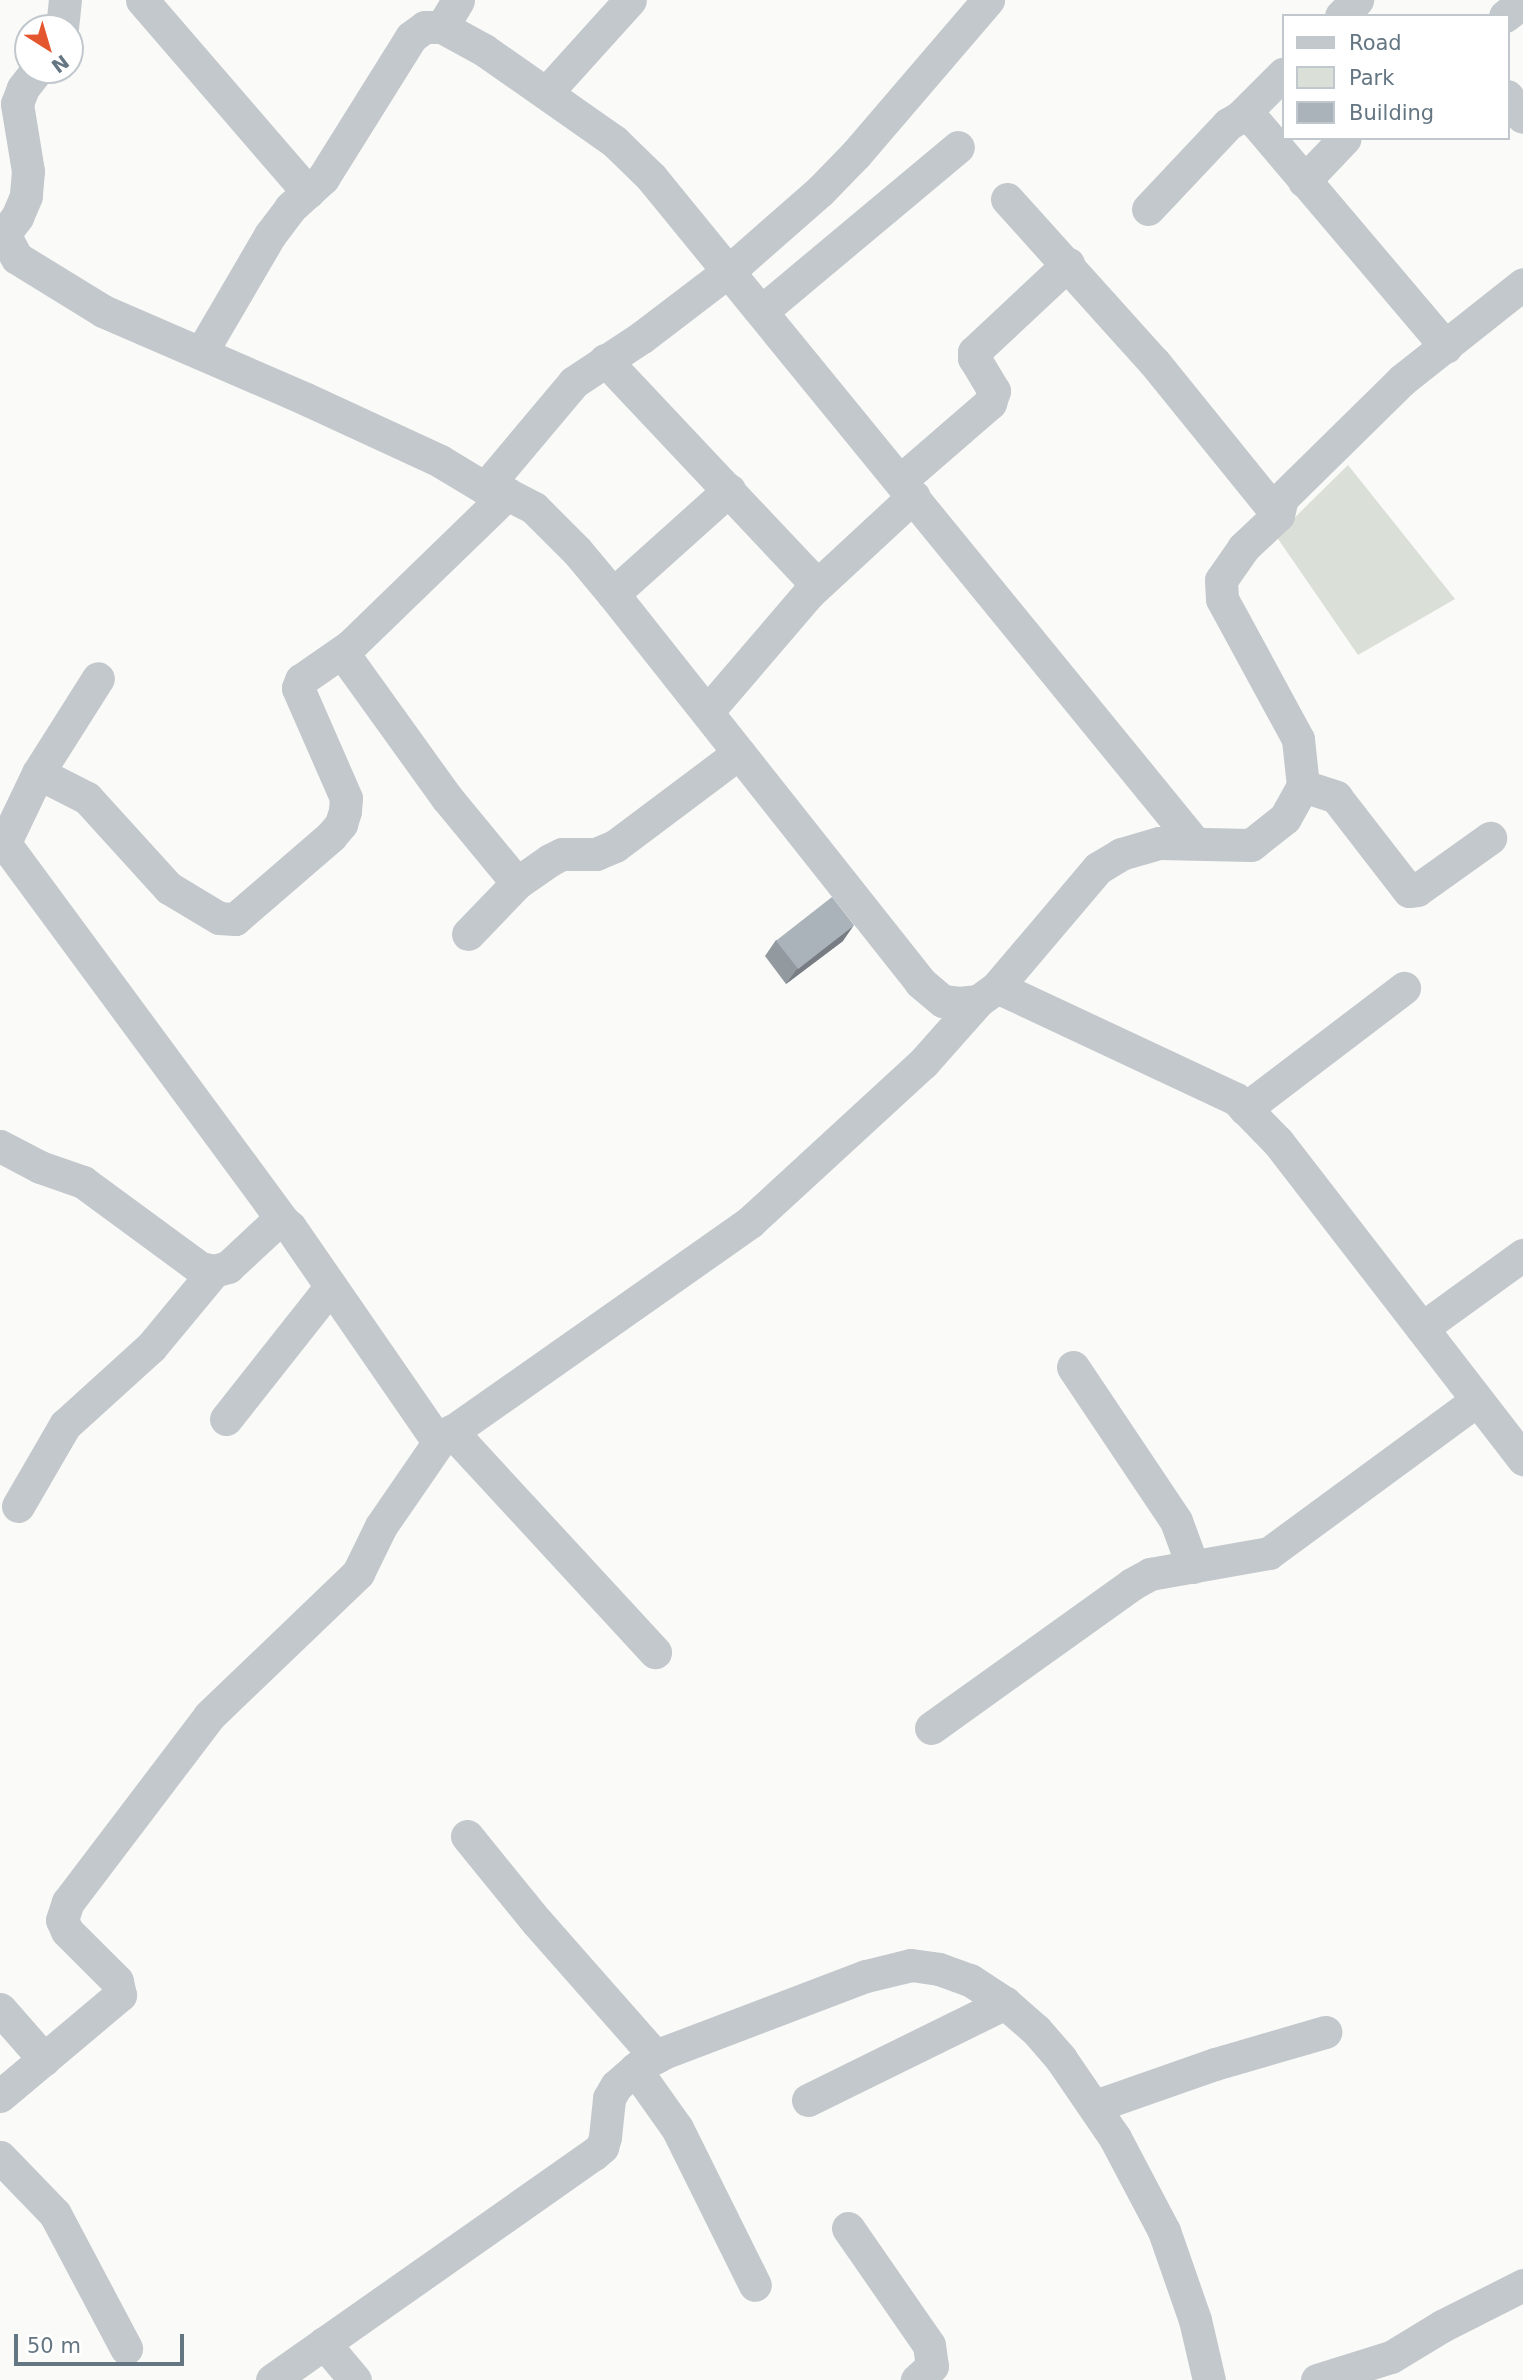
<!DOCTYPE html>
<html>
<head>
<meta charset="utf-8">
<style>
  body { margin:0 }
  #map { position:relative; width:1523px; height:2380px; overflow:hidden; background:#fafaf8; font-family:"DejaVu Sans",sans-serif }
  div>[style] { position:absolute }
  .green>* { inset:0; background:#dadfd7 }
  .minor>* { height:33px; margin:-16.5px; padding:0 16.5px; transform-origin:16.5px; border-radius:16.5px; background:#c3c8cc }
  .wall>* { inset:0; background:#929a9f }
  .shaded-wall>* { inset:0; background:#777d82 }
  .building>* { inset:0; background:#aab3b9; transform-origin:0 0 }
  span { translate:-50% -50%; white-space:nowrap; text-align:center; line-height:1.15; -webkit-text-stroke:7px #fff; paint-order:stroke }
  .legend { position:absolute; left:1282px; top:14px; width:228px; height:126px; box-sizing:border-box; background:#fff; border:2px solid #c1c8cd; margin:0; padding:9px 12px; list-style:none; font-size:21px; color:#657683 }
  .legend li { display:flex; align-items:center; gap:14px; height:35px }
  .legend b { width:35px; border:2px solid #c1c8cd }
  .north { position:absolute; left:14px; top:14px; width:70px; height:70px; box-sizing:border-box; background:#fff; border:2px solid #c1c8cd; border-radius:50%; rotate:143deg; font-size:19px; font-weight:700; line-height:28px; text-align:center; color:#657683 }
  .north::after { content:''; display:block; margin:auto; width:24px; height:32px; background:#e4572e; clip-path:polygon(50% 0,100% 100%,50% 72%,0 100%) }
  .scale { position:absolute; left:14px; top:2334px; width:170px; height:32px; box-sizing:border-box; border:4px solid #657683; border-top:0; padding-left:9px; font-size:21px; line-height:24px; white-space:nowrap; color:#657683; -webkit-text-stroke:5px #fff; paint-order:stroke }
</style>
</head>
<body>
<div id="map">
  <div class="green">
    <i style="clip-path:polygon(1348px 465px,1455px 599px,1358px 655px,1276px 536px)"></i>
  </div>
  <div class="minor">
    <i style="left:142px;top:0;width:254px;rotate:49.2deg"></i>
    <i style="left:1341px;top:16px;width:23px;rotate:-45deg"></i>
    <i style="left:1505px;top:16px;width:23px;rotate:-38deg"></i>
    <i style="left:442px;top:27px;width:31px;rotate:-59deg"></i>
    <i style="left:62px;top:28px;width:28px;rotate:-84deg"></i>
    <i style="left:37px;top:70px;width:23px;rotate:128deg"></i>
    <i style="left:23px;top:88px;width:17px;rotate:111deg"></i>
    <i style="left:17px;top:104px;width:68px;rotate:80.7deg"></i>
    <i style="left:28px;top:171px;width:25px;rotate:95deg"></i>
    <i style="left:26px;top:196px;width:23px;rotate:113deg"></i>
    <i style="left:17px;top:217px;width:21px;rotate:127deg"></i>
    <i style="left:4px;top:234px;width:27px;rotate:62deg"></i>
    <i style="left:17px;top:258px;width:101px;rotate:31.6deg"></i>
    <i style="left:103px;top:311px;width:221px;rotate:23.4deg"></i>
    <i style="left:306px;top:399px;width:148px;rotate:24.8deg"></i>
    <i style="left:440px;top:461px;width:52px;rotate:31deg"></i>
    <i style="left:485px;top:488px;width:23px;rotate:15deg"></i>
    <i style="left:507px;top:494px;width:30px;rotate:27deg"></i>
    <i style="left:534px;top:508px;width:61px;rotate:45deg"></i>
    <i style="left:577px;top:551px;width:56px;rotate:50.1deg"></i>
    <i style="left:613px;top:594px;width:495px;rotate:51.6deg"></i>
    <i style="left:920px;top:982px;width:30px;rotate:40deg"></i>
    <i style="left:943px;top:1001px;width:16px;rotate:7deg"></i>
    <i style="left:959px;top:1003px;width:19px;rotate:-6deg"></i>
    <i style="left:978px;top:1001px;width:24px;rotate:-36deg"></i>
    <i style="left:997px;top:987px;width:264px;rotate:25.1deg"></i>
    <i style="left:1236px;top:1099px;width:60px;rotate:45.7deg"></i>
    <i style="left:1278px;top:1142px;width:401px;rotate:52.3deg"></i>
    <i style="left:546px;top:93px;width:125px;rotate:-47.9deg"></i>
    <i style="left:1507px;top:96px;width:26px;rotate:53deg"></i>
    <i style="left:1240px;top:117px;width:61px;rotate:-45deg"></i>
    <i style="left:1304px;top:181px;width:59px;rotate:-46.4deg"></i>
    <i style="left:1007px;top:199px;width:219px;rotate:48deg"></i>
    <i style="left:1154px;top:362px;width:197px;rotate:51deg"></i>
    <i style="left:1148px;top:209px;width:117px;rotate:-46.7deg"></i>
    <i style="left:1228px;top:124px;width:14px;rotate:-30deg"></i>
    <i style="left:1240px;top:117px;width:12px;rotate:5deg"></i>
    <i style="left:1252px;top:118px;width:300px;rotate:49.7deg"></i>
    <i style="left:763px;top:310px;width:254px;rotate:-39.9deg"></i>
    <i style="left:201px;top:353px;width:137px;rotate:-59.7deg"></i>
    <i style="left:270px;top:235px;width:34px;rotate:-53deg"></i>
    <i style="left:290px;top:208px;width:45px;rotate:-42.3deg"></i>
    <i style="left:323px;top:178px;width:166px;rotate:-58deg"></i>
    <i style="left:411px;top:37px;width:17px;rotate:-36deg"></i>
    <i style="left:425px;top:27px;width:17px"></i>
    <i style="left:442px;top:27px;width:48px;rotate:28.7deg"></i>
    <i style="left:484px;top:50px;width:159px;rotate:35deg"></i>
    <i style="left:614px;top:141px;width:52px;rotate:44.2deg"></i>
    <i style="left:651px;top:177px;width:860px;rotate:50.76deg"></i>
    <i style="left:605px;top:360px;width:309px;rotate:46.7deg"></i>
    <i style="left:901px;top:480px;width:118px;rotate:-40.9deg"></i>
    <i style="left:990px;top:403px;width:13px;rotate:-72deg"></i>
    <i style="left:994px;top:391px;width:39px;rotate:-121deg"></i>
    <i style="left:974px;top:358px;width:6px;rotate:-90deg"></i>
    <i style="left:974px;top:352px;width:129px;rotate:-43.1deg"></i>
    <i style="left:485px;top:488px;width:138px;rotate:-50deg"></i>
    <i style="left:574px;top:382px;width:82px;rotate:-33.5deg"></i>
    <i style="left:642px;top:337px;width:111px;rotate:-37.3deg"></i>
    <i style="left:730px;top:270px;width:120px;rotate:-41.3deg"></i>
    <i style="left:820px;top:191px;width:52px;rotate:-45.8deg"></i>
    <i style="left:856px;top:154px;width:203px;rotate:-49.4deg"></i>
    <i style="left:613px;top:594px;width:156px;rotate:-41.9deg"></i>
    <i style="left:342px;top:652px;width:180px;rotate:54.3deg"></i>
    <i style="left:447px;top:798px;width:110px;rotate:50.5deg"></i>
    <i style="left:707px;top:712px;width:155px;rotate:-49.4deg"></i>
    <i style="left:808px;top:594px;width:144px;rotate:-42.8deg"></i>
    <i style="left:38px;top:773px;width:55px;rotate:27deg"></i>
    <i style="left:87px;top:798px;width:122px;rotate:47.7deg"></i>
    <i style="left:169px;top:888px;width:58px;rotate:31deg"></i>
    <i style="left:219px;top:918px;width:16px;rotate:4deg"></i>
    <i style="left:235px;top:919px;width:127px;rotate:-40.8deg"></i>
    <i style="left:331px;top:836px;width:16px;rotate:-50deg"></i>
    <i style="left:341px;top:824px;width:14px;rotate:-73deg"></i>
    <i style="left:345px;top:811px;width:13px;rotate:-86deg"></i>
    <i style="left:346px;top:798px;width:120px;rotate:-113.6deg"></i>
    <i style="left:298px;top:688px;width:9px;rotate:-69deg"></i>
    <i style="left:301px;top:680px;width:60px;rotate:-34.8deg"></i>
    <i style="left:350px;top:646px;width:219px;rotate:-44.1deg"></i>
    <i style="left:1303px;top:786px;width:35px;rotate:18deg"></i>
    <i style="left:1336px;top:797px;width:119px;rotate:52.2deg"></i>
    <i style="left:1409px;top:891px;width:8px;rotate:-7deg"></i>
    <i style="left:1417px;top:890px;width:90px;rotate:-35.5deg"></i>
    <i style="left:0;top:837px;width:477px;rotate:53.6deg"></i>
    <i style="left:5px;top:842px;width:76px;rotate:-64.4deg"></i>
    <i style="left:38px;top:773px;width:112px;rotate:-57.7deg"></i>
    <i style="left:468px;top:934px;width:71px;rotate:-46.1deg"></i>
    <i style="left:517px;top:883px;width:40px;rotate:-34.9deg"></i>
    <i style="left:550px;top:860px;width:13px;rotate:-27deg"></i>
    <i style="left:562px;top:854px;width:34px"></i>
    <i style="left:596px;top:854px;width:21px;rotate:-23deg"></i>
    <i style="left:615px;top:846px;width:155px;rotate:-36.9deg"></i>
    <i style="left:997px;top:987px;width:156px;rotate:-49.7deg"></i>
    <i style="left:1098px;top:868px;width:27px;rotate:-31deg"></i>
    <i style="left:1121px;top:854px;width:40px;rotate:-16deg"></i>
    <i style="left:1159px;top:843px;width:92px;rotate:1.2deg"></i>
    <i style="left:1251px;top:845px;width:43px;rotate:-38.5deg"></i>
    <i style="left:1285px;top:818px;width:37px;rotate:-61deg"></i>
    <i style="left:1303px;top:786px;width:47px;rotate:-96.1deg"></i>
    <i style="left:1298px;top:739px;width:159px;rotate:-118.5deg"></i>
    <i style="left:1222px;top:599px;width:19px;rotate:-93deg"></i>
    <i style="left:1221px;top:580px;width:39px;rotate:-55deg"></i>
    <i style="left:1243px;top:548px;width:48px;rotate:-43.3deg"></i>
    <i style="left:1278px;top:515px;width:17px;rotate:-77deg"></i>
    <i style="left:1282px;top:498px;width:168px;rotate:-44.5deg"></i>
    <i style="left:1402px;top:380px;width:154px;rotate:-38.4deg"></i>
    <i style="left:1245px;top:1109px;width:200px;rotate:-37.3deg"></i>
    <i style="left:0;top:1146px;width:45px;rotate:27.7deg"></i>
    <i style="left:40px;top:1167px;width:46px;rotate:19.2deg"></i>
    <i style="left:83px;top:1182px;width:145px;rotate:36.3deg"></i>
    <i style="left:200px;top:1268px;width:14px;rotate:12deg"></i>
    <i style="left:214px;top:1271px;width:15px;rotate:-16deg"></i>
    <i style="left:228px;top:1267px;width:60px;rotate:-43deg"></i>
    <i style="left:272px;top:1226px;width:12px;rotate:-24deg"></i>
    <i style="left:283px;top:1221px;width:9px;rotate:41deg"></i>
    <i style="left:290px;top:1227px;width:262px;rotate:55.4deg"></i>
    <i style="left:1422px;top:1328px;width:125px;rotate:-35.9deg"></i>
    <i style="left:1073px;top:1367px;width:185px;rotate:56.2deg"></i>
    <i style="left:1176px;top:1521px;width:49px;rotate:69.7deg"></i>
    <i style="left:226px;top:1419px;width:169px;rotate:-51.7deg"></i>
    <i style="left:451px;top:1431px;width:301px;rotate:47.3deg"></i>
    <i style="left:18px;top:1506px;width:94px;rotate:-59.9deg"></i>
    <i style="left:65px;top:1425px;width:116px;rotate:-42.2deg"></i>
    <i style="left:151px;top:1347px;width:99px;rotate:-50.3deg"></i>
    <i style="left:931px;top:1728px;width:247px;rotate:-35.6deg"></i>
    <i style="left:1132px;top:1584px;width:21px;rotate:-29deg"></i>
    <i style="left:1150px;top:1574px;width:121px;rotate:-10deg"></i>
    <i style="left:1269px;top:1553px;width:258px;rotate:-36.3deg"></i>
    <i style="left:467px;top:1836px;width:111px;rotate:50.9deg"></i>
    <i style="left:537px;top:1922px;width:180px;rotate:48.6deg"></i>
    <i style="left:0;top:2009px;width:67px;rotate:48.7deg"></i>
    <i style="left:635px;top:2069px;width:72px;rotate:54.6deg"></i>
    <i style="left:677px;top:2128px;width:175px;rotate:63.6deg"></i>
    <i style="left:0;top:2096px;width:157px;rotate:-40.1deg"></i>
    <i style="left:120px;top:1995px;width:14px;rotate:-102deg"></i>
    <i style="left:117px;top:1981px;width:71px;rotate:-135deg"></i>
    <i style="left:67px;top:1931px;width:12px;rotate:-114deg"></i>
    <i style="left:62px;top:1920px;width:19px;rotate:-72deg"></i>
    <i style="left:68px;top:1902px;width:233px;rotate:-52.8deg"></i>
    <i style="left:209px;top:1716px;width:207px;rotate:-43.8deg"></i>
    <i style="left:358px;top:1573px;width:52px;rotate:-63.9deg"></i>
    <i style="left:381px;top:1526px;width:104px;rotate:-55.5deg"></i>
    <i style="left:440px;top:1440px;width:379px;rotate:-35.1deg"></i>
    <i style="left:750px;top:1222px;width:235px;rotate:-42.6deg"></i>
    <i style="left:923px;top:1063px;width:83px;rotate:-48.4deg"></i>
    <i style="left:808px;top:2100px;width:220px;rotate:-26.2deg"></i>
    <i style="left:1095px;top:2106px;width:127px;rotate:-19.3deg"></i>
    <i style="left:1215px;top:2064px;width:115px;rotate:-16.2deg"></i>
    <i style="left:0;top:2157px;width:79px;rotate:46deg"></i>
    <i style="left:55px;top:2214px;width:152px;rotate:62.1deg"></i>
    <i style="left:848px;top:2228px;width:142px;rotate:55.3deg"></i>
    <i style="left:929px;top:2345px;width:21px;rotate:82deg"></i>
    <i style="left:932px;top:2366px;width:21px;rotate:137deg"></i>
    <i style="left:324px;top:2343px;width:48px;rotate:50deg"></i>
    <i style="left:272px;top:2380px;width:393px;rotate:-35.1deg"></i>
    <i style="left:594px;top:2154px;width:11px;rotate:-41deg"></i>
    <i style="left:602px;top:2147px;width:10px;rotate:-73deg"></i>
    <i style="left:605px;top:2137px;width:39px;rotate:-84deg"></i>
    <i style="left:609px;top:2098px;width:14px;rotate:-60deg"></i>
    <i style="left:616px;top:2086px;width:30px;rotate:-41deg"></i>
    <i style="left:639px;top:2066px;width:27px;rotate:-28deg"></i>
    <i style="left:663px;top:2053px;width:217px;rotate:-20.8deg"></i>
    <i style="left:866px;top:1976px;width:46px;rotate:-13.7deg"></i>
    <i style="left:911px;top:1965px;width:28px;rotate:8deg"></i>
    <i style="left:939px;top:1969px;width:33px;rotate:20deg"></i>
    <i style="left:970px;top:1980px;width:42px;rotate:33.3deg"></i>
    <i style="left:1005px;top:2003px;width:41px;rotate:41.1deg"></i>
    <i style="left:1036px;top:2030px;width:38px;rotate:49deg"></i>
    <i style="left:1061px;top:2059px;width:96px;rotate:55.6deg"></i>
    <i style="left:1115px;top:2138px;width:105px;rotate:62.2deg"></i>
    <i style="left:1164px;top:2231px;width:94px;rotate:70.8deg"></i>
    <i style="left:1195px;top:2320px;width:62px;rotate:76.9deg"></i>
    <i style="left:1317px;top:2380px;width:77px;rotate:-17.3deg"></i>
    <i style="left:1391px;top:2357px;width:60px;rotate:-31.3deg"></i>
    <i style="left:1442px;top:2326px;width:91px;rotate:-26.8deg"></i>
  </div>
  <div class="wall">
    <i style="clip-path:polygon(776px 940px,843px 941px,786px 984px,765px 956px)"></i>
  </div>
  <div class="shaded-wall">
    <i style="clip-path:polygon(854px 925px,843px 941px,786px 984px,797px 969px)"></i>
  </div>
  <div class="building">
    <i style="left:832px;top:897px;width:36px;height:71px;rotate:52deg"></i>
  </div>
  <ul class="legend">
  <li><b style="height:9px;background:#c3c8cc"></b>Road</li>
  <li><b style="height:19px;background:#dadfd7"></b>Park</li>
  <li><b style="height:19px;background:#aab3b9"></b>Building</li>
  </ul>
  <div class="north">N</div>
  <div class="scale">50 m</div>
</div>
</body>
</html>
